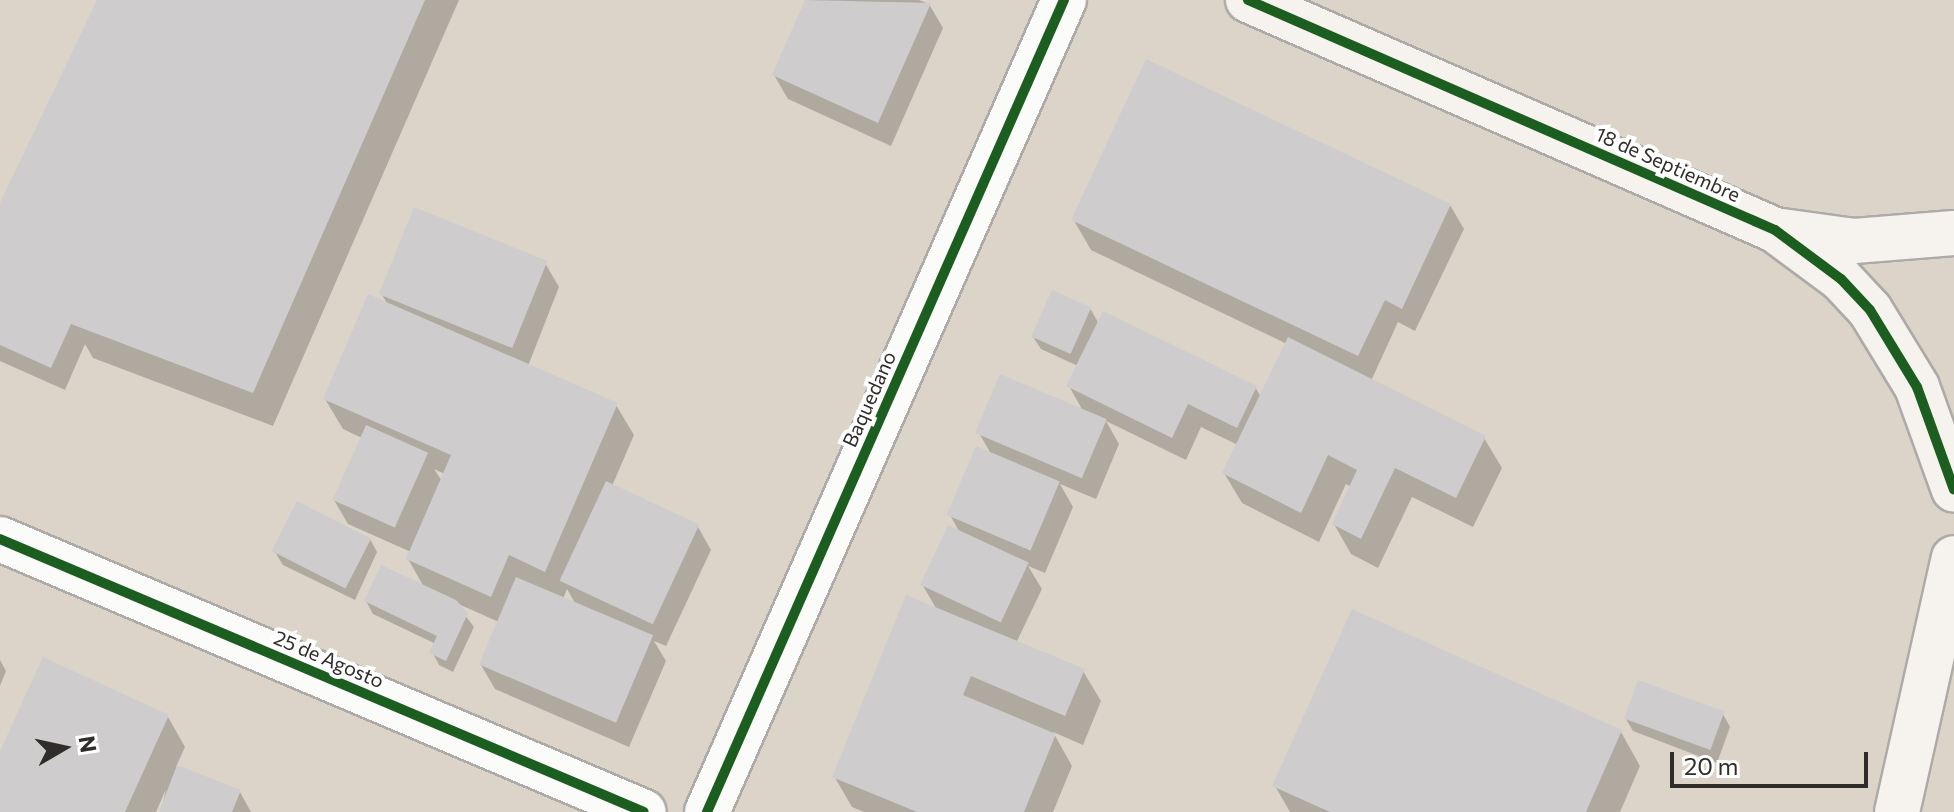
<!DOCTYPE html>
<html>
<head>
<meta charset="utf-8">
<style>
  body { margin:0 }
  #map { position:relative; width:1954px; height:812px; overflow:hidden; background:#e6e2dd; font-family:Commissioner,sans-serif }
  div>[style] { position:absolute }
  .built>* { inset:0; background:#dcd4c9; transform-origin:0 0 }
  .shadow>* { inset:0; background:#0003 }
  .building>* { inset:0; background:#cecccc; transform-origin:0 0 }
  .roads { filter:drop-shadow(2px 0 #adaaa7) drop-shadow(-2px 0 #adaaa7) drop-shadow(0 2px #adaaa7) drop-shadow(0 -2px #adaaa7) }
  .street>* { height:44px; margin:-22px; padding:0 22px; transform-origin:22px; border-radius:22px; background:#fbfbfa }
  .secondary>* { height:44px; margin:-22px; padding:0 22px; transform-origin:22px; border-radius:22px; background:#f6f3ef }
  .cycleway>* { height:10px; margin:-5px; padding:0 5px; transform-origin:5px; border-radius:5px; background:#1b5e20 }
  span { translate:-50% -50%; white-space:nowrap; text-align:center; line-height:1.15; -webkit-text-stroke:8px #fff; paint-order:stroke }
  .street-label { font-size:20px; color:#2f2c29 }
  .north { position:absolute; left:24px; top:708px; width:80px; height:80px; -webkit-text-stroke:6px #fff; paint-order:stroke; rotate:81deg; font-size:22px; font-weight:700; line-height:32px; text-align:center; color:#2f2c29 }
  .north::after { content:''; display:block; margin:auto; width:28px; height:36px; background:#2f2c29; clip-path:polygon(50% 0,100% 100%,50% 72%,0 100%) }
  .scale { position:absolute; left:1670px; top:752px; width:198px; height:36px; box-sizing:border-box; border:4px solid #2f2c29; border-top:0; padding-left:10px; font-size:24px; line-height:28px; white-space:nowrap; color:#2f2c29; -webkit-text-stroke:6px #fff; paint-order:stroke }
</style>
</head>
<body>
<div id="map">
  <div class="built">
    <i style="left:0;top:0;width:1954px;height:812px"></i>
  </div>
  <div class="shadow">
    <i style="clip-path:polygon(99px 0,459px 0,273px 426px,93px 358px,85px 344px,65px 390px,0 361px,0 208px)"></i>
    <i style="clip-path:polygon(807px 0,919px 0,929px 4px,943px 28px,891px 146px,788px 99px,774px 75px)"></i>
    <i style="clip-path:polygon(1450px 205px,1464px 229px,1415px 331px,1398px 322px,1371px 381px,1484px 438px,1502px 468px,1473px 527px,1412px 497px,1378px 568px,1351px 554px,1334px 524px,1351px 487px,1346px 484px,1319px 542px,1242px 503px,1224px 473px,1238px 445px,1201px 427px,1186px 460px,1106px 421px,1119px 444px,1096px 499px,1060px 484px,1073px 507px,1045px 573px,1028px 566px,1042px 589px,1016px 643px,1083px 671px,1101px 701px,1083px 745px,1053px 732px,1072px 766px,1053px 812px,864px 812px,852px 807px,834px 776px,937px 610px,922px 584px,960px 533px,950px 515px,991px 454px,979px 433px,1083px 411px,1069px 386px,1078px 366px,1041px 349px,1033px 337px,1090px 308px,1099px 324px,1255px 387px,1261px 397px,1287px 344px,1091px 250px,1073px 219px)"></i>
    <i style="clip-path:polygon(evenodd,545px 263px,559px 287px,528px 366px,616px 405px,634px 435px,612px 486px,698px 527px,711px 550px,666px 646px,654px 641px,666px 661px,629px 747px,495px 689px,481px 665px,499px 622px,456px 603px,474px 627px,453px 672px,439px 665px,432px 652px,436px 644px,373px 614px,366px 601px,424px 587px,408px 559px,411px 552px,348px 524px,334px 500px,362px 438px,343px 429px,325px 399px,388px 305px,381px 293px,545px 263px,434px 469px,445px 474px,442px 481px,434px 469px,545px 263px,567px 589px,576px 605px,563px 599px,567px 589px)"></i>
    <i style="clip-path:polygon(370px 539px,377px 552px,355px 600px,283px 565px,275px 552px)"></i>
    <i style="clip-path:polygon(0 660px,6px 671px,0 686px)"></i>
    <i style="clip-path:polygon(1723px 714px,1730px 727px,1717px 763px,1633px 731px,1626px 719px)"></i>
    <i style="clip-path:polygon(168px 717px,185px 747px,176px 767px,240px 792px,251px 812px,161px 812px,166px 789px,156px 812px,0 812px,0 756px)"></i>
    <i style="clip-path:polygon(1621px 732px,1640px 766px,1620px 812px,1290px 812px,1275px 786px)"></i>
  </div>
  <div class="building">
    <i style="clip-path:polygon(97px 0,425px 0,253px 393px,71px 324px,51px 368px,0 345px,0 203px)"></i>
    <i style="clip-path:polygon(805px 0,931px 3px,878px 123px,772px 75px)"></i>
    <i style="clip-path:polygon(1146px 59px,1451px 204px,1402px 309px,1385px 300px,1358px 356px,1071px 220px)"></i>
    <i style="left:414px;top:207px;width:144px;height:94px;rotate:22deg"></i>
    <i style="left:1052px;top:290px;width:43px;height:51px;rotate:24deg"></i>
    <i style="clip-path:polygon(368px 294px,618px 403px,545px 572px,509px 555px,491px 597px,406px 559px,451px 455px,323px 399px)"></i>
    <i style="clip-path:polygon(1103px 311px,1257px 386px,1237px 428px,1188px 404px,1172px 438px,1066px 386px)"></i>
    <i style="clip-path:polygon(1288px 337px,1486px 436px,1456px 498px,1395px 468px,1361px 539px,1332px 524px,1357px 470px,1328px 455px,1301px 513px,1222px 473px)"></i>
    <i style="left:1000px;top:374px;width:116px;height:64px;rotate:23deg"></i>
    <i style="left:366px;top:425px;width:68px;height:82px;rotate:24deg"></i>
    <i style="left:976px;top:446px;width:91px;height:75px;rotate:23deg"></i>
    <i style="left:606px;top:481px;width:103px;height:110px;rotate:25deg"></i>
    <i style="left:297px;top:501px;width:83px;height:56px;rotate:27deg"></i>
    <i style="left:948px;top:525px;width:89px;height:66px;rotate:25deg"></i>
    <i style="clip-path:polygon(381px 565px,456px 600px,468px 613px,446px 661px,429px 653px,437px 636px,364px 601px)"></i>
    <i style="left:516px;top:577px;width:149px;height:95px;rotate:23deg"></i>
    <i style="clip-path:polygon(906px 595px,1085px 669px,1065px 716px,971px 676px,963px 695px,1056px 734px,1024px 812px,917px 812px,832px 777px)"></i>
    <i style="clip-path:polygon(1352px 609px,1622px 730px,1586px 812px,1330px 812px,1272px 786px)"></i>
    <i style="clip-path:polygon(43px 657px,169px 715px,125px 812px,0 812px,0 751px)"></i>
    <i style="left:1638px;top:680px;width:92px;height:41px;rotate:20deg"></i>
    <i style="clip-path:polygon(177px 765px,241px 790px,232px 812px,159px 812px)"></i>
  </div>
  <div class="roads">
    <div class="street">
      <i style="left:0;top:539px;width:699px;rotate:22.97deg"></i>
      <i style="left:707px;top:812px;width:887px;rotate:-66.27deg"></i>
    </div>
    <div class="secondary">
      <i style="left:1248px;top:0;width:575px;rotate:23.58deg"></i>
      <i style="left:1775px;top:230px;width:82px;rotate:36.6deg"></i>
      <i style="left:1841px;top:279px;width:42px;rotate:46.9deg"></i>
      <i style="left:1870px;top:310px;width:90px;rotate:58.6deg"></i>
      <i style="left:1917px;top:387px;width:109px;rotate:70.2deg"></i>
      <i style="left:1782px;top:231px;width:73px;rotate:7.9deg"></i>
      <i style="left:1854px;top:241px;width:100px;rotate:-4.6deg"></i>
      <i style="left:1897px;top:812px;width:260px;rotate:-77.4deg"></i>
    </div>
  </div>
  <div class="cycleway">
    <i style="left:1248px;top:0;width:575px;rotate:23.58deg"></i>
    <i style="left:1775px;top:230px;width:82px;rotate:36.6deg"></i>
    <i style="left:1841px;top:279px;width:42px;rotate:46.9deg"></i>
    <i style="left:1870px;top:310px;width:90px;rotate:58.6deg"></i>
    <i style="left:1917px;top:387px;width:109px;rotate:70.2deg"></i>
    <i style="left:0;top:539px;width:699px;rotate:22.97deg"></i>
    <i style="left:707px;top:812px;width:887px;rotate:-66.27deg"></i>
  </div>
  <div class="street-label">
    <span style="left:1668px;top:164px;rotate:24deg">18 de Septiembre</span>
    <span style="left:869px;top:399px;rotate:-66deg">Baquedano</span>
    <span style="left:329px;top:659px;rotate:23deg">25 de Agosto</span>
  </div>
  <div class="north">N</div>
  <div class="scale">20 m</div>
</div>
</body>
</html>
